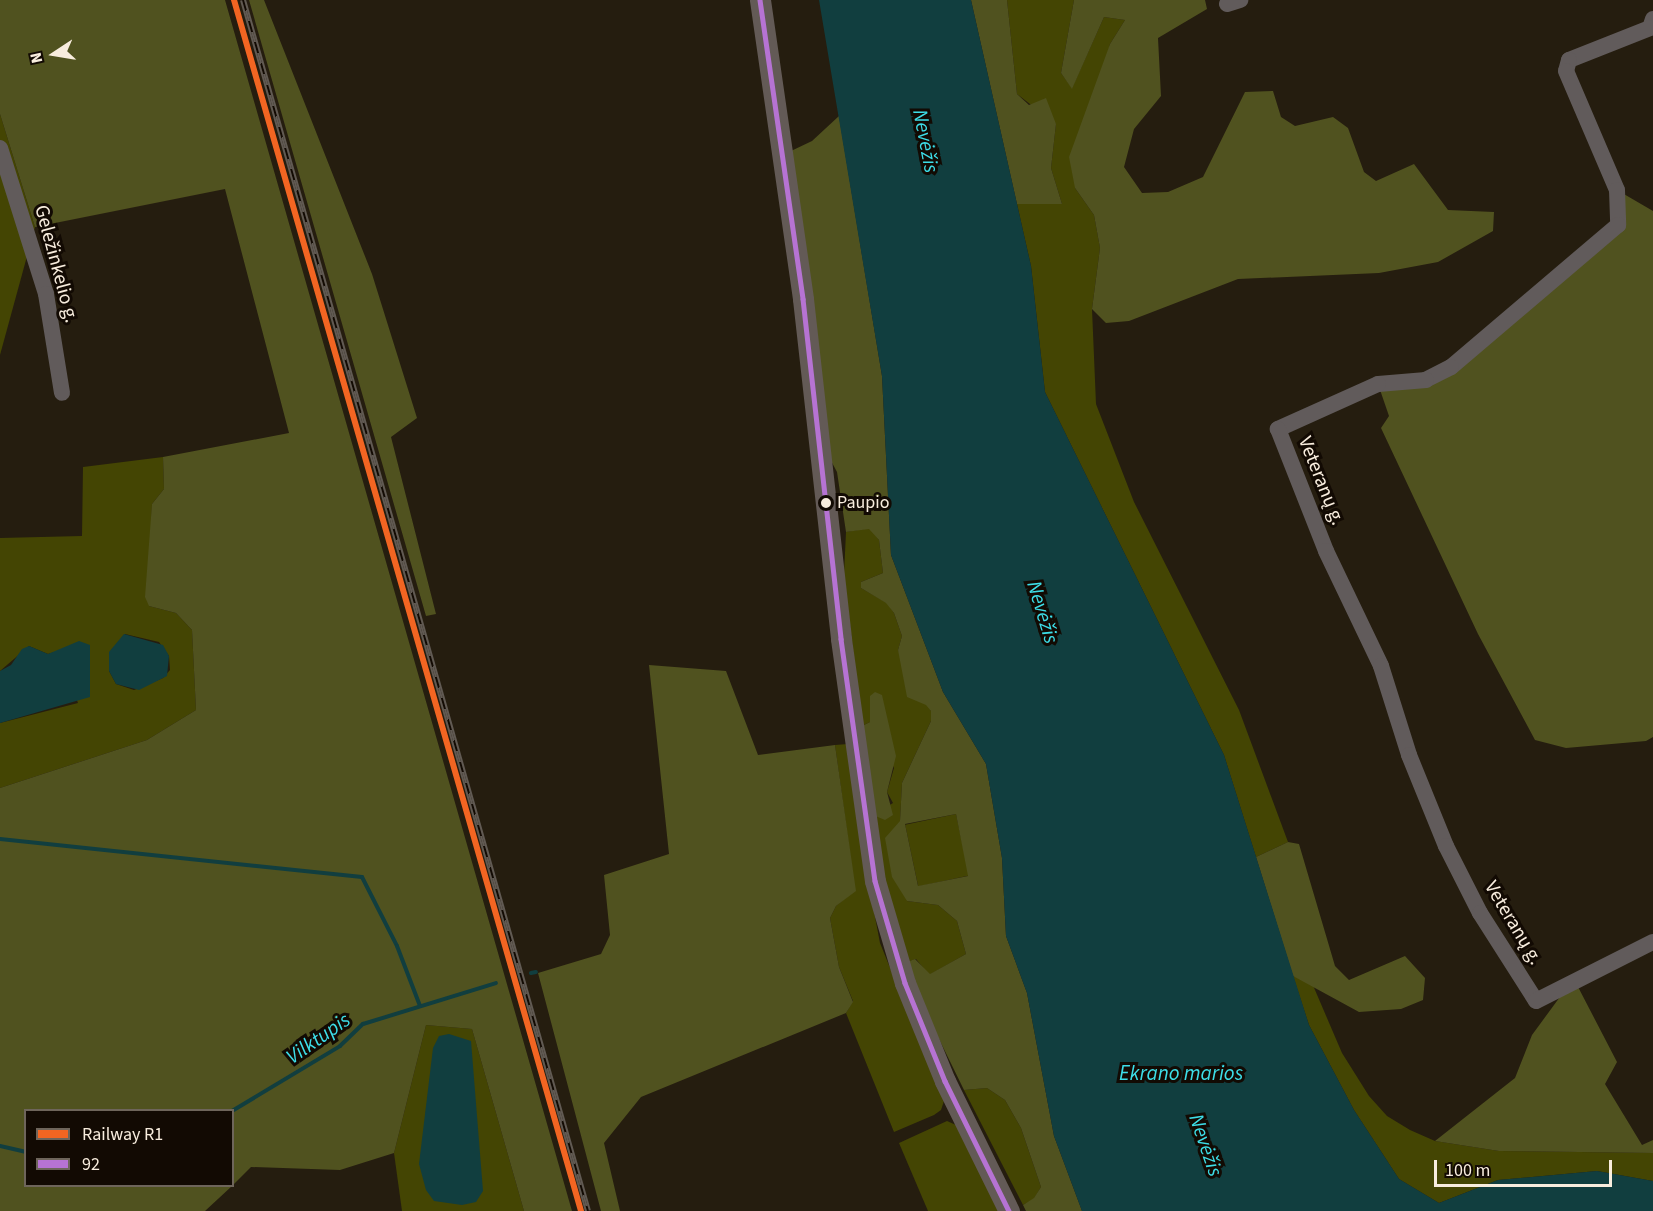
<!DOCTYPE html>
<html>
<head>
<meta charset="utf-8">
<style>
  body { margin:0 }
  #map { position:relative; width:1653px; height:1211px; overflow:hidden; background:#251d0f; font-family:"Source Sans 3",sans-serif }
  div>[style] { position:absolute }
  .green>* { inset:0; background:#444503; transform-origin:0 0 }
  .forest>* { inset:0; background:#50521f }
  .water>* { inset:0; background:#113e3f }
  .stream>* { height:4px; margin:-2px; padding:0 2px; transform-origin:2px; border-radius:2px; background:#113e3f }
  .minor>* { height:16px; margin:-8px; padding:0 8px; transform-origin:8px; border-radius:8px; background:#615b5b }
  .major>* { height:21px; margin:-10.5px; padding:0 10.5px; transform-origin:10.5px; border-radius:10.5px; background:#635a56 }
  .rail>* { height:6px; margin-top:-3px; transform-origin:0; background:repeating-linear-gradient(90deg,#120a03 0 11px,#615a53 0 22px); box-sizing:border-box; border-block:2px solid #615a53 }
  .bus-1>* { height:4.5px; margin:-2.25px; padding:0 2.25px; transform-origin:2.25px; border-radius:2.25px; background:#b673d3 }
  .rail-1>* { height:6px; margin:-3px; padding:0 3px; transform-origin:3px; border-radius:3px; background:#f26522 }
  .dots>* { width:16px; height:16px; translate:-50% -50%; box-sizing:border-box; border:3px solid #120a03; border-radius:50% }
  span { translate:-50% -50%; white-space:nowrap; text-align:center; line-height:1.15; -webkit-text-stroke:6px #120a03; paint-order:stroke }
  .bus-label { font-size:18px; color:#f8edde }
  .left { translate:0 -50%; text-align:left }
  .street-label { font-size:20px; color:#f8edde }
  .water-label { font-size:21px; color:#3ddde7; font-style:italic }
  .legend { position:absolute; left:24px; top:1109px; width:210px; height:78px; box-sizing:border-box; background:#120a03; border:2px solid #6e655b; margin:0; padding:8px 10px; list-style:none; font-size:18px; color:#f8edde }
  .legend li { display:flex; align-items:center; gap:12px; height:30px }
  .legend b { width:30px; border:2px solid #6e655b }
  .north { position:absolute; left:24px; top:24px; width:60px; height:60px; -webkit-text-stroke:4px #120a03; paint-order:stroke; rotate:258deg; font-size:16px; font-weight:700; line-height:24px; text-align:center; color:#f8edde }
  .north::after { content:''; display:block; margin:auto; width:21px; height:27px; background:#f8edde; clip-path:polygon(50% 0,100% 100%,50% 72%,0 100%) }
  .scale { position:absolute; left:1434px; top:1160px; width:178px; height:27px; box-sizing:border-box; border:3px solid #f8edde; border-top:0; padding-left:8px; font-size:18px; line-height:21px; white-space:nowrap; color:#f8edde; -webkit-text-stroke:4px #120a03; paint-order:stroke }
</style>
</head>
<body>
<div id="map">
  <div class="green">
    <i style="clip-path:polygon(1007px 0,1074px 0,1061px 73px,1072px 88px,1104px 17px,1125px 20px,1110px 44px,1075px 188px,1094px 215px,1100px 248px,1092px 309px,1096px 404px,1134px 502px,1239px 710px,1288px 842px,1256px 857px,1224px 755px,1045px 392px,1031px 266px,1017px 204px,1062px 204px,1051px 168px,1056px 124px,1017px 94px)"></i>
    <i style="clip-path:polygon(0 114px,35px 227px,0 355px)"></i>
    <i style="clip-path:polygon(evenodd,163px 457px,164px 489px,152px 504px,149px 606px,176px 613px,192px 630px,196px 710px,147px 740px,0 788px,0 723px,78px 703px,58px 651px,48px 654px,29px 646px,0 671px,0 538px,82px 536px,83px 467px,163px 457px,125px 634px,159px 642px,169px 656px,170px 670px,163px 678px,134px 690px,116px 684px,109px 671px,109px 653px,125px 634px)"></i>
    <i style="clip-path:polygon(870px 528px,879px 540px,883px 573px,861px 582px,861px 588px,887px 603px,894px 613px,902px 636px,898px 650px,931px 711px,931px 721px,902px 783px,900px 821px,907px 901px,938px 905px,957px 921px,966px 954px,929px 975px,916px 959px,907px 962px,892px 915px,873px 815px,893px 803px,887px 792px,894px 768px,871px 712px,870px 722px,862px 726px,844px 574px,846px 532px)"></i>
    <i style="clip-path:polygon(848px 744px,862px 849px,880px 943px,944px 1101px,941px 1110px,934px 1115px,894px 1132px,846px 1013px,853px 1001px,839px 967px,830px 918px,836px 906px,855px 890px,835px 745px)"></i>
    <i style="left:956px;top:814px;width:63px;height:52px;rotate:78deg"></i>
    <i style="clip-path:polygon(1293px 976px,1312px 983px,1342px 1053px,1369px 1096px,1387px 1116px,1410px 1130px,1435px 1141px,1499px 1151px,1653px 1153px,1653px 1181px,1597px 1171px,1498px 1180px,1439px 1203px,1399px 1179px,1354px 1110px,1309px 1025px)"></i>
    <i style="clip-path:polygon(426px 1025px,472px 1029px,524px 1211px,402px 1211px,394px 1153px)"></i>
    <i style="clip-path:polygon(987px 1088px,1005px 1100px,1021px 1128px,1041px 1187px,1034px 1199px,1023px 1205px,964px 1090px)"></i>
    <i style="clip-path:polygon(947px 1121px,956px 1125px,1003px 1211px,928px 1211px,899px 1143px)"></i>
  </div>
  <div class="forest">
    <i style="clip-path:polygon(0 0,225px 0,572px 1211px,524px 1211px,472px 1029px,426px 1025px,394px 1153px,340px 1170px,251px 1167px,233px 1185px,232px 1110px,26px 1110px,26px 1186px,232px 1186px,205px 1211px,0 1211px,0 788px,147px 740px,196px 710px,192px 630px,176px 613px,149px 606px,145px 597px,152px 504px,164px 489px,163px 457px,289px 433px,225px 189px,35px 227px,0 114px)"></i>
    <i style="clip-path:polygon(249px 0,264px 0,372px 274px,417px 418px,391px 437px,436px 614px,426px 616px)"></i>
    <i style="clip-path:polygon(971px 0,1007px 0,1017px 94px,1029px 105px,1046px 98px,1056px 124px,1051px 168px,1062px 204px,1017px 204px)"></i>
    <i style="clip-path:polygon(1074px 0,1205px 0,1207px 9px,1158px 38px,1161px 96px,1134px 129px,1124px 167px,1142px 193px,1168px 192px,1203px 177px,1245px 92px,1273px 91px,1281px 117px,1295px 126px,1333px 117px,1348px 128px,1364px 172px,1376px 181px,1414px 164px,1448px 210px,1494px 212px,1493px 231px,1438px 262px,1379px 273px,1238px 279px,1129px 321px,1106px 323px,1092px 309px,1100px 248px,1094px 215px,1075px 188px,1069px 157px,1110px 44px,1125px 20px,1104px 17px,1072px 89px,1061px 73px)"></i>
    <i style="clip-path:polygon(evenodd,839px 116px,882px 376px,891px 555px,943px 692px,986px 764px,1002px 858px,1006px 936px,1027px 993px,1054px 1136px,1082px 1211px,1026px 1211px,1023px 1205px,1034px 1198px,1041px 1187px,1021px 1128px,1005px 1100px,987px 1088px,964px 1090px,917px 994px,907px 962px,915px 959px,930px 974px,966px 954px,957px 921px,938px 905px,907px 901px,892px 877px,885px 838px,900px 821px,902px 783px,931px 721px,931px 711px,926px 705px,907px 697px,898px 650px,902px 636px,894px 613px,886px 603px,861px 588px,861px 582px,883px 573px,879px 540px,869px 529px,846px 532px,837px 472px,829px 457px,791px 151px,812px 141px,839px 116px,956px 814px,968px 876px,918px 886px,905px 824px,956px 814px)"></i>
    <i style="clip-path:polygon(1617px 190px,1653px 211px,1653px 737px,1646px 741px,1566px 748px,1535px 740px,1478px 634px,1381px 428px,1389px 416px,1378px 384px,1426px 380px,1618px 225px)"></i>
    <i style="clip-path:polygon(649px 665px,726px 671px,758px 755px,835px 745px,856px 891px,836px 906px,830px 918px,839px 967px,853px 1002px,846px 1013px,641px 1097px,604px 1143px,620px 1211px,601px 1211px,538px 973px,601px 954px,610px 935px,604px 875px,669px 854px)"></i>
    <i style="clip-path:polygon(875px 692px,882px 695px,896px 756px,887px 792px,893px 815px,885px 820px,873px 815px,862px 726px,870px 722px,870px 696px)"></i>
    <i style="clip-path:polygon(1288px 842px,1299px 844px,1335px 966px,1349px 980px,1405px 956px,1425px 978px,1423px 1000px,1401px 1009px,1359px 1012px,1293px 976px,1256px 857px)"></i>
    <i style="clip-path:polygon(1576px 983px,1617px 1062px,1605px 1084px,1642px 1145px,1653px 1140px,1653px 1153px,1499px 1151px,1435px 1141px,1515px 1078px,1532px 1035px,1565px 990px)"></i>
  </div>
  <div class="water">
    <i style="clip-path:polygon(819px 0,971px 0,1031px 266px,1045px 392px,1224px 755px,1309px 1025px,1354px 1110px,1399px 1179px,1439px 1203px,1498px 1180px,1597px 1171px,1653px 1181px,1653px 1211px,1082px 1211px,1054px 1136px,1027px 993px,1006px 936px,1002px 858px,986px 764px,943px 692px,891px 555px,882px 376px)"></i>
    <i style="clip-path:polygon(124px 634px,163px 645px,169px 656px,167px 676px,139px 690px,116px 684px,109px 671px,109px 652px)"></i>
    <i style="clip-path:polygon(79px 641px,90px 645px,90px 697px,0 723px,0 671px,11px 665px,22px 649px,29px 646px,48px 654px)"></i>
    <i style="clip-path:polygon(449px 1034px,471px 1041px,483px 1191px,476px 1202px,462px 1205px,434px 1201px,426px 1190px,419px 1164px,433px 1048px,439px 1036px)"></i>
  </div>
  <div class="stream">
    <i style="left:0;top:839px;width:364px;rotate:6deg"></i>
    <i style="left:362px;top:877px;width:77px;rotate:63.1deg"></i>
    <i style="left:397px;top:946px;width:64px;rotate:69deg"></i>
    <i style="left:531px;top:973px;width:5px;rotate:-11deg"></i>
    <i style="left:232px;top:1111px;width:126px;rotate:-31deg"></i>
    <i style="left:340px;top:1046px;width:32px;rotate:-44deg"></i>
    <i style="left:363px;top:1024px;width:139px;rotate:-17.1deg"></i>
    <i style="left:0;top:1146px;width:27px;rotate:13deg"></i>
  </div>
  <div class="minor">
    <i style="left:1227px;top:4px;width:14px;rotate:-17deg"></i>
    <i style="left:1653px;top:19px;width:9px;rotate:108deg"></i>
    <i style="left:1650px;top:28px;width:87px;rotate:158.4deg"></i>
    <i style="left:1569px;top:60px;width:11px;rotate:105deg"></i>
    <i style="left:1566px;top:71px;width:129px;rotate:66.8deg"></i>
    <i style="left:1617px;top:190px;width:35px;rotate:88deg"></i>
    <i style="left:1618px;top:225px;width:219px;rotate:139.6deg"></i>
    <i style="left:1451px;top:367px;width:28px;rotate:153deg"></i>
    <i style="left:1426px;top:380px;width:48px;rotate:175.2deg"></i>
    <i style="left:1378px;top:384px;width:110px;rotate:155.8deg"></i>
    <i style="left:1278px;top:429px;width:131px;rotate:68.5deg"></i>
    <i style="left:1326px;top:551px;width:127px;rotate:64.4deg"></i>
    <i style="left:1381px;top:666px;width:93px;rotate:72.5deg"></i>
    <i style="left:1409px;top:755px;width:98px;rotate:67.9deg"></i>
    <i style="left:1446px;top:846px;width:75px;rotate:63.1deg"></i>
    <i style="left:1480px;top:913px;width:104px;rotate:57.5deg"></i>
    <i style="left:1536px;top:1001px;width:131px;rotate:-26.8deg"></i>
    <i style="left:0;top:148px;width:153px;rotate:72.5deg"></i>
    <i style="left:46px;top:294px;width:100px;rotate:80.8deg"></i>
  </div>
  <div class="major">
    <i style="left:760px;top:0;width:302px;rotate:81.8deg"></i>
    <i style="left:803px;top:299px;width:342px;rotate:83.6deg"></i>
    <i style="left:841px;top:639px;width:244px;rotate:82deg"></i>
    <i style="left:875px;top:881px;width:106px;rotate:73.6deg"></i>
    <i style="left:905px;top:983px;width:106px;rotate:67.8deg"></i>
    <i style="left:945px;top:1081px;width:145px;rotate:63.8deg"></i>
  </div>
  <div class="rail">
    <i style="left:243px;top:0;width:1259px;rotate:74.1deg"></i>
  </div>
  <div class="bus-1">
    <i style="left:760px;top:0;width:302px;rotate:81.8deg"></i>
    <i style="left:803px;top:299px;width:342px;rotate:83.6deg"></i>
    <i style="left:841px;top:639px;width:244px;rotate:82deg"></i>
    <i style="left:875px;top:881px;width:106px;rotate:73.6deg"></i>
    <i style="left:905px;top:983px;width:106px;rotate:67.8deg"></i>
    <i style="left:945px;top:1081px;width:145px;rotate:63.8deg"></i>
  </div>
  <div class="rail-1">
    <i style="left:234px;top:0;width:1260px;rotate:74.01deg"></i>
  </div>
  <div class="dots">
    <i style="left:826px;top:503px;background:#f8edde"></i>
  </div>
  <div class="bus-label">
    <span class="left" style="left:837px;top:503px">Paupio</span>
  </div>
  <div class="street-label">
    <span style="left:56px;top:264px;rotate:75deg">Geležinkelio g.</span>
    <span style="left:1321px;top:481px;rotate:68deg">Veteranų g.</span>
    <span style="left:1513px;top:923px;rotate:59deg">Veteranų g.</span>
  </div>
  <div class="water-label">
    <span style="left:926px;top:141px;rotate:79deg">Nevėžis</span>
    <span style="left:1043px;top:612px;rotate:73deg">Nevėžis</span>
    <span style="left:318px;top:1038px;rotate:-35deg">Vilktupis</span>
    <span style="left:1181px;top:1073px">Ekrano marios</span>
    <span style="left:1206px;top:1145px;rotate:71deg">Nevėžis</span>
  </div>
  <ul class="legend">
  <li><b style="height:8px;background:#f26522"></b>Railway R1</li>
  <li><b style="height:8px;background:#b673d3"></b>92</li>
  </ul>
  <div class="north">N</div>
  <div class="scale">100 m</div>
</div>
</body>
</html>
